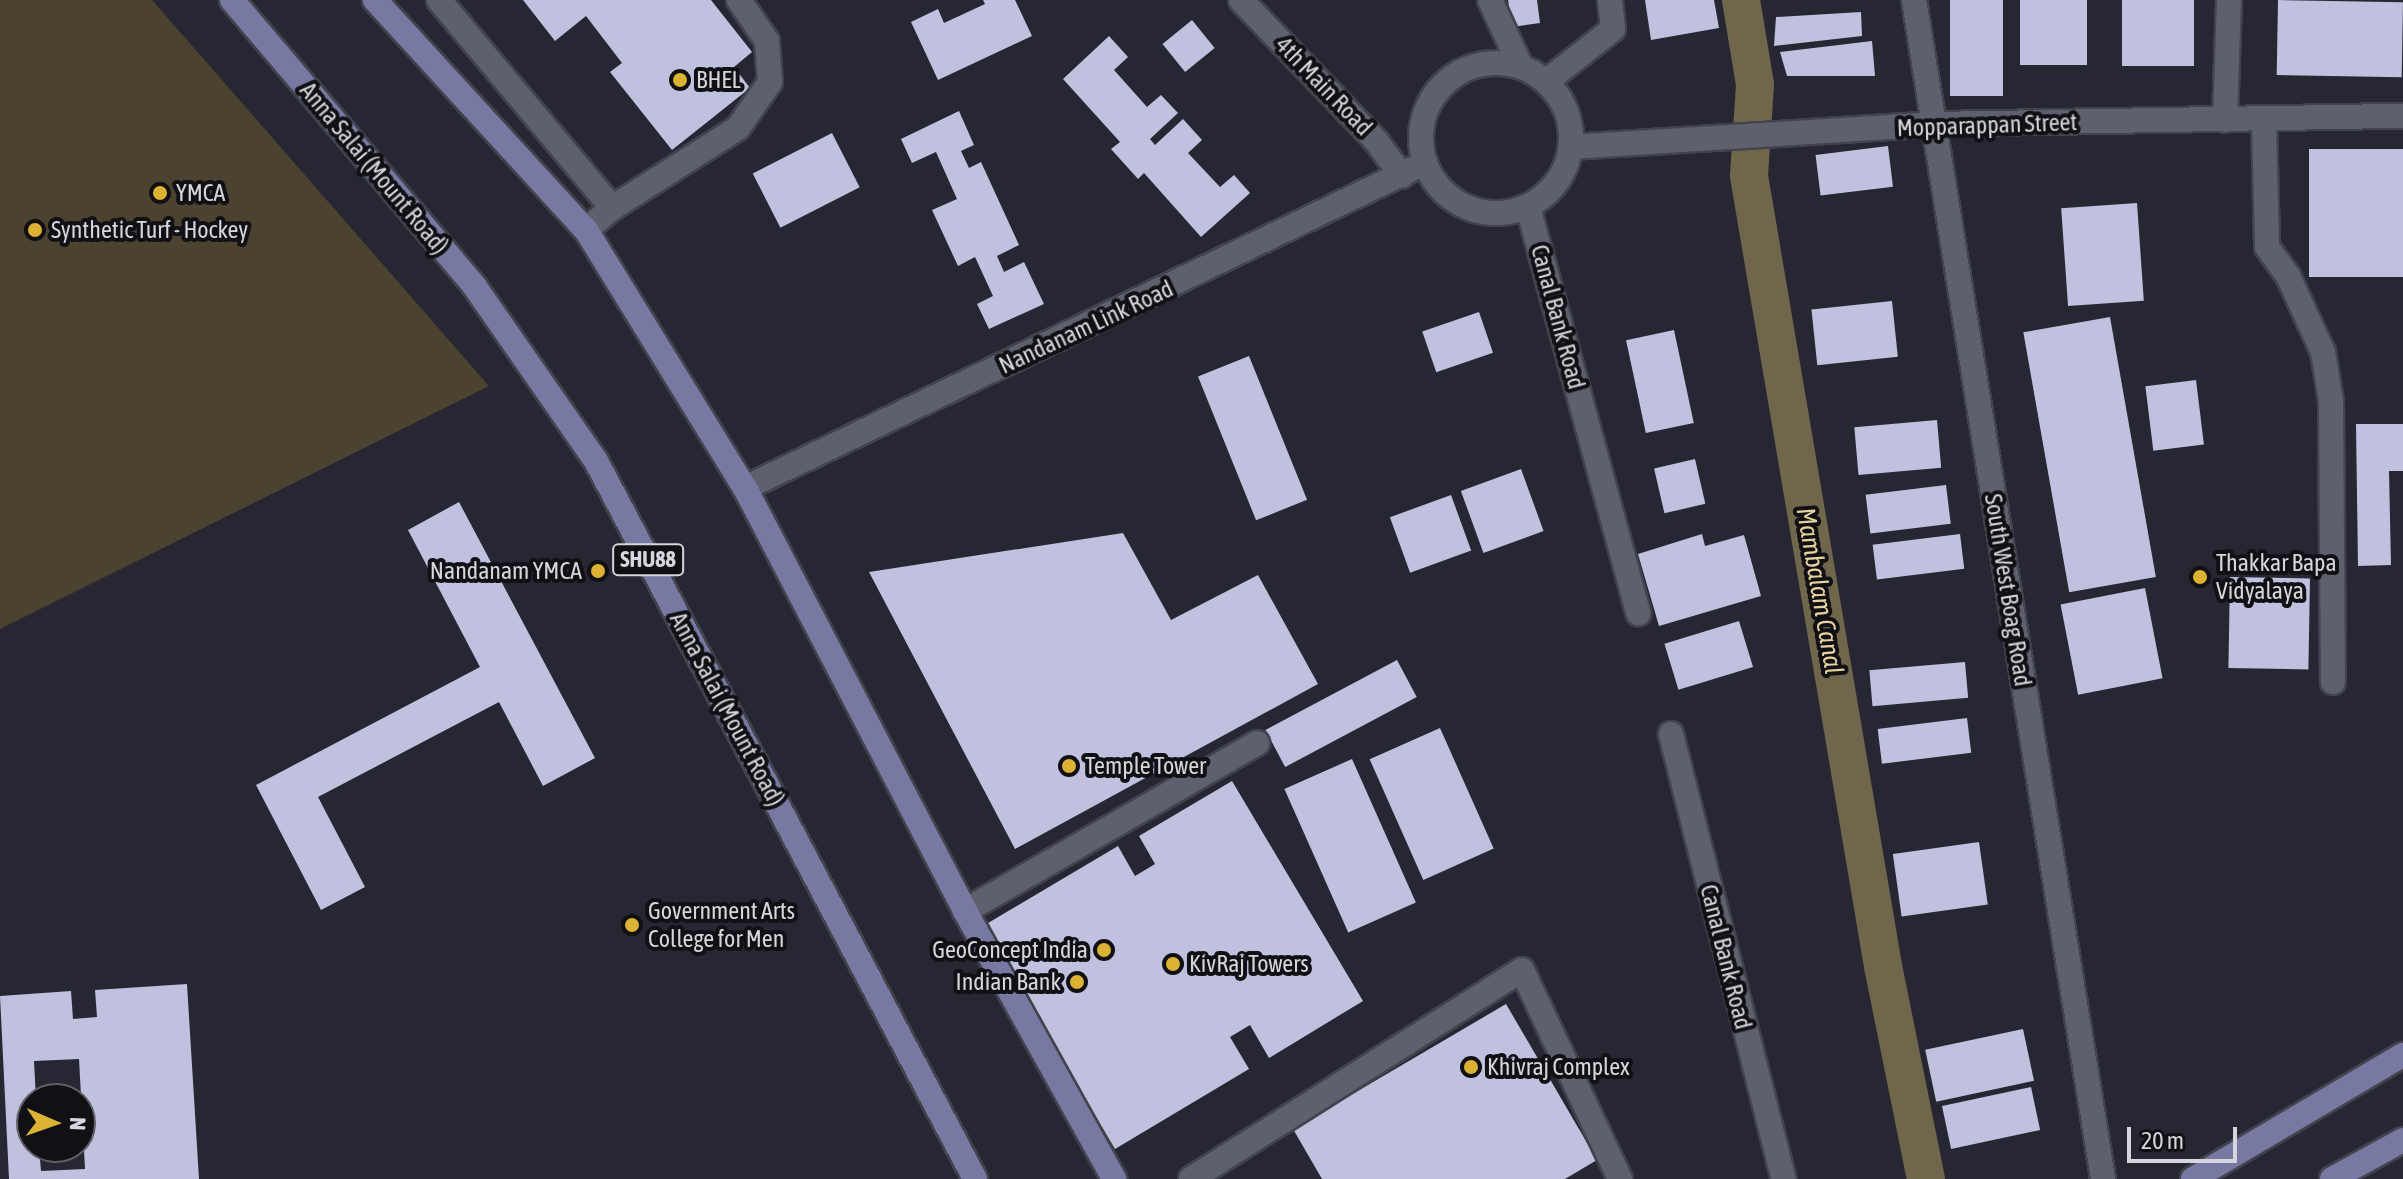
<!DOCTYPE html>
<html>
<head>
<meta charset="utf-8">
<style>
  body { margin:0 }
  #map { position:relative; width:2403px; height:1179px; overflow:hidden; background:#262732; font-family:"Asap Condensed",sans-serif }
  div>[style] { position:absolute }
  .green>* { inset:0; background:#4b4330 }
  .canal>* { height:38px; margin:-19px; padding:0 19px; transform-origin:19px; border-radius:19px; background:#70664c }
  .building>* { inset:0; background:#bfc1df; transform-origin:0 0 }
  .roads { filter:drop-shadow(2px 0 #42434d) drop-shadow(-2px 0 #42434d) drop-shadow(0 2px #42434d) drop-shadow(0 -2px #42434d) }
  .minor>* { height:24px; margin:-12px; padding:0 12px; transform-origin:12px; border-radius:12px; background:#5f606d }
  .minor>.ring { margin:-12px; padding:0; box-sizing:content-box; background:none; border:24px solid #5f606d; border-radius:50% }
  .major>* { height:24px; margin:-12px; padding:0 12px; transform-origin:12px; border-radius:12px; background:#7879a3 }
  .dots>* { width:22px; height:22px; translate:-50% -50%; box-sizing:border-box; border:4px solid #101015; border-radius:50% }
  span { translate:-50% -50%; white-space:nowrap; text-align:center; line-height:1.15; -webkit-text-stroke:8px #101015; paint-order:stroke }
  .shield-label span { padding:2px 6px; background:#101015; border:2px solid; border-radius:6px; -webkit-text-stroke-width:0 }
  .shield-label { font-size:22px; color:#d5d5dd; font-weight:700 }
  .poi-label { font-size:24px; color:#d5d5dd }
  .left { translate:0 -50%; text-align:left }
  .right { translate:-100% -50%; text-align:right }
  .street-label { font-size:24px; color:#d5d5dd }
  .water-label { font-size:26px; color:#e6d29e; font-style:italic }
  .north { position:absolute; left:16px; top:1083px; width:80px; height:80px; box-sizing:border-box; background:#101015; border:2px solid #5f5f65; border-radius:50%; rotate:92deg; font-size:22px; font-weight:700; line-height:32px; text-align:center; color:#d5d5dd }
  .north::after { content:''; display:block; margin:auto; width:28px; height:36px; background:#dbb233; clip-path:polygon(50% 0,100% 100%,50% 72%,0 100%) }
  .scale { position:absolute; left:2127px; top:1127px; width:110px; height:36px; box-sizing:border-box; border:4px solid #d5d5dd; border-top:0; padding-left:10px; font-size:24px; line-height:28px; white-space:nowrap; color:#d5d5dd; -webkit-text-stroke:6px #101015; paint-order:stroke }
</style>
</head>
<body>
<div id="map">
  <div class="green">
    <i style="clip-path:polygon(0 0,152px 0,489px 386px,0 629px)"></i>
  </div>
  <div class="canal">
    <i style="left:1741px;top:0;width:86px;rotate:80.6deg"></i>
    <i style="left:1755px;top:85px;width:91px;rotate:93.8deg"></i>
    <i style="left:1749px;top:176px;width:801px;rotate:80.37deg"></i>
    <i style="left:1883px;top:966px;width:217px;rotate:78.6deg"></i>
  </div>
  <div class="building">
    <i style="clip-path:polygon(523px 0,711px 0,752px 52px,734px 67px,750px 88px,672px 150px,610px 72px,622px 63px,586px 16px,555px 41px)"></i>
    <i style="clip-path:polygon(983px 0,1015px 0,1032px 36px,938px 80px,911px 22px,938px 9px,944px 23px,985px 4px)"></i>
    <i style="clip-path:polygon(1508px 0,1537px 0,1540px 23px,1512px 27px)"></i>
    <i style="clip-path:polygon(1645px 0,1714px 0,1719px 28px,1651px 40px)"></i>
    <i style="left:1950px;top:0;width:53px;height:96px"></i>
    <i style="left:2020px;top:0;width:67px;height:65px"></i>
    <i style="left:2122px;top:0;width:72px;height:66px"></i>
    <i style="left:2278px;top:0;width:125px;height:75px;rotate:1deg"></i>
    <i style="clip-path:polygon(1861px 12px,1862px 36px,1774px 46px,1776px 17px)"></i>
    <i style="left:1192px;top:20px;width:36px;height:38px;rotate:51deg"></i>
    <i style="clip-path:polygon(1109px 36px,1128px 57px,1114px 70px,1147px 107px,1161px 95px,1178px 113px,1150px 139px,1155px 145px,1183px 119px,1202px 140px,1188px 153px,1220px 187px,1234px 175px,1250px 193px,1201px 237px,1144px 173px,1138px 179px,1111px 149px,1120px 142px,1063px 79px)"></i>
    <i style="clip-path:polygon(1872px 41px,1875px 76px,1787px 76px,1780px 52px)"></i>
    <i style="clip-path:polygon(959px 111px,974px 145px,961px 151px,969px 168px,981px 162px,1019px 245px,997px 256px,1004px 272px,1024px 262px,1044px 304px,989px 329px,977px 304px,993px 296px,975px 257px,958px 266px,932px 210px,957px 199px,936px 152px,912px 163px,901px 139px)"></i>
    <i style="left:832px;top:133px;width:61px;height:89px;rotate:63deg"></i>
    <i style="left:1888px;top:146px;width:41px;height:73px;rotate:83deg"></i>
    <i style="left:2403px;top:149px;width:128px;height:94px;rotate:90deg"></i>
    <i style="left:2137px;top:203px;width:98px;height:76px;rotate:86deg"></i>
    <i style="left:1892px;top:301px;width:56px;height:81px;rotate:84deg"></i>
    <i style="left:1479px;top:312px;width:43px;height:60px;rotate:71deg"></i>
    <i style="left:2110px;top:317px;width:264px;height:88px;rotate:80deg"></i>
    <i style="left:1674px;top:330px;width:95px;height:49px;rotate:78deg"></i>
    <i style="left:1249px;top:356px;width:155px;height:55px;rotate:68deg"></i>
    <i style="left:2196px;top:380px;width:65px;height:51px;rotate:83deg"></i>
    <i style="left:1937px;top:420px;width:48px;height:83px;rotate:85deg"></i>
    <i style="clip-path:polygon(2356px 424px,2403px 424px,2403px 471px,2389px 471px,2391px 565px,2358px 566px)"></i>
    <i style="left:1695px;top:459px;width:46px;height:42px;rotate:77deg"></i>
    <i style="left:1521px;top:469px;width:66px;height:64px;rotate:70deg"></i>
    <i style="left:1946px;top:485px;width:39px;height:81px;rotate:83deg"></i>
    <i style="left:1451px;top:495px;width:59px;height:65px;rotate:70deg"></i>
    <i style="clip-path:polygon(459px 502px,595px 758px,543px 786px,499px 702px,318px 797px,365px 887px,321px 910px,256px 785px,480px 667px,408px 530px)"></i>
    <i style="clip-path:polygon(1123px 533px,1171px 620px,1258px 575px,1318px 684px,1015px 849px,869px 572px)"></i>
    <i style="clip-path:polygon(1702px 534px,1705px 546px,1744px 535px,1761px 596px,1659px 626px,1638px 554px)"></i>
    <i style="left:1960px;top:534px;width:35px;height:88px;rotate:83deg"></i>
    <i style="left:2230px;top:577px;width:80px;height:91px;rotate:1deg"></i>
    <i style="left:2145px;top:588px;width:92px;height:86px;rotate:79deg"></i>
    <i style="left:1739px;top:621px;width:48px;height:78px;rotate:73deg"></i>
    <i style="left:1397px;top:660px;width:42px;height:149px;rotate:62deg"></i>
    <i style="left:1965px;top:662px;width:36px;height:96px;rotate:85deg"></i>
    <i style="left:1967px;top:718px;width:35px;height:90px;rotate:83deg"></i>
    <i style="left:1440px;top:728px;width:132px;height:77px;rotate:66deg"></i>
    <i style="left:1352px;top:759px;width:157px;height:74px;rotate:66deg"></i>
    <i style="clip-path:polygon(1232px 781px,1363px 1001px,1269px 1058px,1250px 1025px,1230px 1037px,1249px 1069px,1115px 1149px,983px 926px,1118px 846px,1135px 876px,1155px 864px,1139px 836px)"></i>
    <i style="left:1979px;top:842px;width:63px;height:87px;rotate:82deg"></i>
    <i style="clip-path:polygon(evenodd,187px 984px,199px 1179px,9px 1179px,0 996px,71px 991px,73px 1019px,97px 1017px,95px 990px,187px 984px,79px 1059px,85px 1169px,41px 1171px,39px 1147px,32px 1147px,32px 1099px,36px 1099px,34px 1061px,79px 1059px)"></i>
    <i style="clip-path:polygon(1506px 1004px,1597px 1160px,1565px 1179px,1322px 1179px,1293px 1129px)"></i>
    <i style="left:2023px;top:1029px;width:53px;height:100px;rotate:78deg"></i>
    <i style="left:2031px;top:1087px;width:44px;height:91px;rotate:78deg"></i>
  </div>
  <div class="roads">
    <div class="minor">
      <i style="left:439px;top:0;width:271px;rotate:50.2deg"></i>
      <i style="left:1241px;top:0;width:197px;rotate:46.2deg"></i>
      <i style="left:1377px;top:142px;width:42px;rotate:53.7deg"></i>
      <i style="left:1490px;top:0;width:72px;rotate:65.2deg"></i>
      <i style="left:1914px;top:0;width:1194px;rotate:80.89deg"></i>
      <i class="ring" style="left:1421px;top:63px;width:126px;height:126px"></i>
      <i style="left:1547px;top:81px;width:84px;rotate:-38.2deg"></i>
      <i style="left:1613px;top:29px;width:29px;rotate:-96deg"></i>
      <i style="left:2225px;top:120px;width:120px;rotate:-88.1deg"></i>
      <i style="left:2264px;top:121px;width:126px;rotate:88.6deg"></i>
      <i style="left:2267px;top:247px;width:36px;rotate:54deg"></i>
      <i style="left:2288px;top:276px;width:84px;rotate:65.3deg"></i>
      <i style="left:2323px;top:352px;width:50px;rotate:80.7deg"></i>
      <i style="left:2331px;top:401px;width:281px;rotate:89.6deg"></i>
      <i style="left:1571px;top:147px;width:363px;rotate:-3.6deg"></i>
      <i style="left:1933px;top:124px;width:470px;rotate:-1deg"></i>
      <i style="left:1528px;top:207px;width:421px;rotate:74.8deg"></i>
      <i style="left:586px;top:230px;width:34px;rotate:-40deg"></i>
      <i style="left:612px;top:208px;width:149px;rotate:-32.4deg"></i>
      <i style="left:738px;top:128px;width:56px;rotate:-55.2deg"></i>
      <i style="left:770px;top:82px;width:41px;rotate:-94.2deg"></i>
      <i style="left:767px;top:41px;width:50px;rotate:-124.3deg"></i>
      <i style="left:745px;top:488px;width:754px;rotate:-25.55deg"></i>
      <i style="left:1671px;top:734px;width:459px;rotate:75.8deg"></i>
      <i style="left:965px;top:911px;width:337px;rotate:-29.9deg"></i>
      <i style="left:1191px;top:1179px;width:391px;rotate:-32.3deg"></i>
      <i style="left:1522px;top:970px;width:231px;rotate:64.9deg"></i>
    </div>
    <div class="major">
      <i style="left:232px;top:0;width:376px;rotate:49.7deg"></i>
      <i style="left:475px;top:287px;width:212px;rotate:55.2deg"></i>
      <i style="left:596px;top:461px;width:812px;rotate:62.17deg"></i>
      <i style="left:375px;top:0;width:312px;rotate:47.5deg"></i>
      <i style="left:586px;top:230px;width:303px;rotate:58.4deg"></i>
      <i style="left:745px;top:488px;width:477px;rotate:62.5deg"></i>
      <i style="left:965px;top:911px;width:307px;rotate:60.9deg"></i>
      <i style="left:2193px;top:1179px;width:244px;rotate:-30.6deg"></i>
      <i style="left:2332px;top:1179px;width:81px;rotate:-28.8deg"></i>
    </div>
  </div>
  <div class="dots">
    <i style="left:680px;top:80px;background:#dbb233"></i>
    <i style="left:160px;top:193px;background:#dbb233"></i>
    <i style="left:35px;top:230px;background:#dbb233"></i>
    <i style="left:598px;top:571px;background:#dbb233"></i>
    <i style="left:2200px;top:577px;background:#dbb233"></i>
    <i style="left:1069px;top:766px;background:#dbb233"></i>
    <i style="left:632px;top:925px;background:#dbb233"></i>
    <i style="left:1104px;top:950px;background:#dbb233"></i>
    <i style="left:1173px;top:964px;background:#dbb233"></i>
    <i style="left:1077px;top:982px;background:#dbb233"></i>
    <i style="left:1471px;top:1067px;background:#dbb233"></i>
  </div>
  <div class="shield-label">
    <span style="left:648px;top:560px">SHU88</span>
  </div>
  <div class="poi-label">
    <span class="left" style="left:696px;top:80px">BHEL</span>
    <span class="left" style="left:176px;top:193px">YMCA</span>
    <span class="left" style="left:51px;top:230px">Synthetic Turf - Hockey</span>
    <span class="left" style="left:2216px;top:577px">Thakkar Bapa<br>Vidyalaya</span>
    <span class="right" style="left:582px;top:571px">Nandanam YMCA</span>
    <span class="left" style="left:1085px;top:766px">Temple Tower</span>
    <span class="left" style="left:648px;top:925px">Government Arts<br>College for Men</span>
    <span class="right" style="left:1088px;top:950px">GeoConcept India</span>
    <span class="left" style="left:1189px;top:964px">KivRaj Towers</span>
    <span class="right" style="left:1061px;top:982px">Indian Bank</span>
    <span class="left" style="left:1487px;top:1067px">Khivraj Complex</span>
  </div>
  <div class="street-label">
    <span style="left:1324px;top:86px;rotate:46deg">4th Main Road</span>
    <span style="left:1987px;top:125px;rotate:-2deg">Mopparappan Street</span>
    <span style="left:374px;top:168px;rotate:50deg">Anna Salai (Mount Road)</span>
    <span style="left:1558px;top:317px;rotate:75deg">Canal Bank Road</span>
    <span style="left:1086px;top:327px;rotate:-25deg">Nandanam Link Road</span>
    <span style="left:2008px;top:590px;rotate:81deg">South West Boag Road</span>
    <span style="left:727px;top:709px;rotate:62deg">Anna Salai (Mount Road)</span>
    <span style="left:1726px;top:957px;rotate:76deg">Canal Bank Road</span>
  </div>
  <div class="water-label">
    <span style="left:1819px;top:591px;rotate:80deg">Mambalam Canal</span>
  </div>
  <div class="north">N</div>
  <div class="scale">20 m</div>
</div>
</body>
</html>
